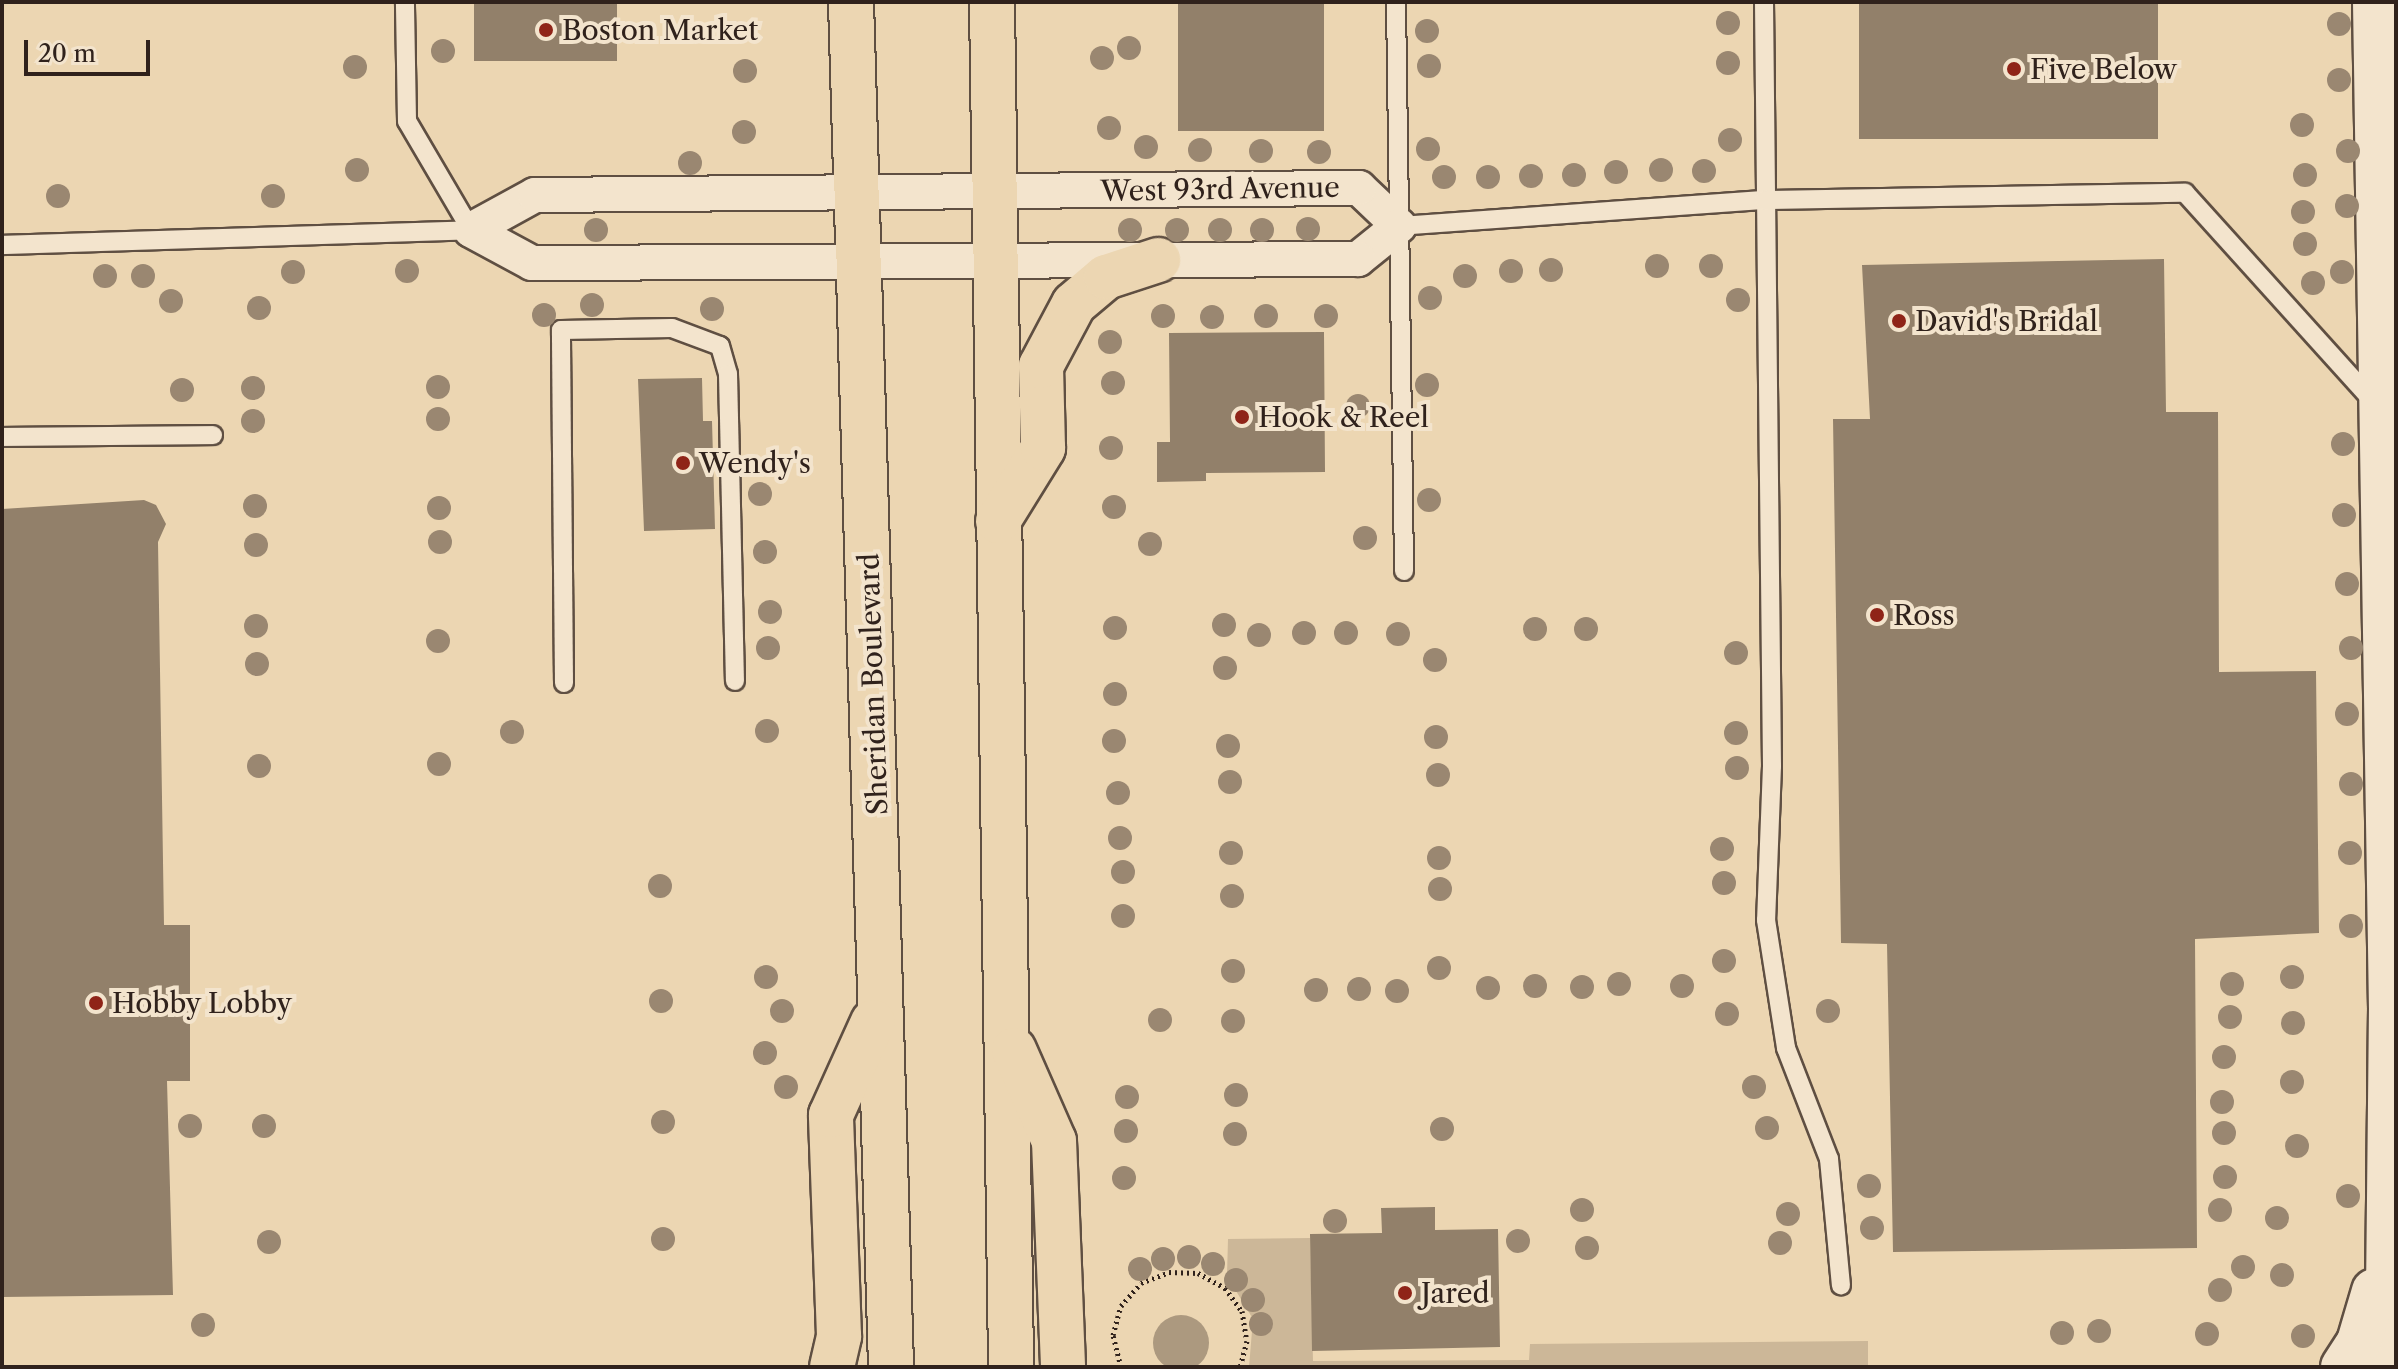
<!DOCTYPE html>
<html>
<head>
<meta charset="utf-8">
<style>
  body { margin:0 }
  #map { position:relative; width:2398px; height:1369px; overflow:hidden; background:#ecd6b2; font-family:"Libre Caslon Text",serif }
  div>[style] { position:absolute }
  .green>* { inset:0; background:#ccb798 }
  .water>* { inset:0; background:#ac997f }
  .round { border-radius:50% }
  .building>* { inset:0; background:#92806a; transform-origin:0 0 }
  .path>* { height:5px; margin-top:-2.5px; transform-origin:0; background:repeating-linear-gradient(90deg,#30221c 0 2px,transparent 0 6px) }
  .roads { filter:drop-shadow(2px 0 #5f4f42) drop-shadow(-2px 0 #5f4f42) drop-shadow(0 2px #5f4f42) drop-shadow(0 -2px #5f4f42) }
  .service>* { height:18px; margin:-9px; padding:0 9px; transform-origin:9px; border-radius:9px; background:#f3e4cd }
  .minor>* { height:34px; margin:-17px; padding:0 17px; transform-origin:17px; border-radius:17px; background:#f3e4cd }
  .tertiary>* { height:44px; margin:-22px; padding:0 22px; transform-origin:22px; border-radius:22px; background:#f3e4cd }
  .primary>* { height:44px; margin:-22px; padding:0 22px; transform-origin:22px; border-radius:22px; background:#ecd6b2 }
  .trees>* { width:24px; height:24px; margin:-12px; border-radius:50%; background:#9a8771 }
  .dots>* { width:22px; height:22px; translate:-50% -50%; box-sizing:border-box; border:4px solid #f3e4cd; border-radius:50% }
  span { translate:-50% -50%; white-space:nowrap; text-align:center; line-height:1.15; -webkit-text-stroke:8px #f3e4cd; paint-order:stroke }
  .poi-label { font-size:28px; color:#30221c }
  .left { translate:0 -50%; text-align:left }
  .street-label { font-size:28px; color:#30221c }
  .frame { position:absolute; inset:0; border:4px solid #30221c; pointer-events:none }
  .scale { position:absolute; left:24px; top:40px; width:126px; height:36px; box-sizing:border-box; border:4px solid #30221c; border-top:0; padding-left:10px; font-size:24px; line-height:28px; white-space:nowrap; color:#30221c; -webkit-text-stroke:6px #f3e4cd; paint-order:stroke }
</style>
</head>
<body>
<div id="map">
  <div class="green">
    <i style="clip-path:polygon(1310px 1238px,1313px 1361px,1529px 1360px,1530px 1344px,1868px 1341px,1868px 1367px,1249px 1367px,1253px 1319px,1227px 1276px,1228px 1239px)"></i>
  </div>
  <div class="water">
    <i class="round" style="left:1153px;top:1315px;width:56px;height:56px"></i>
  </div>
  <div class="building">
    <i style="left:474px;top:2px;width:143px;height:59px"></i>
    <i style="left:1178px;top:2px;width:146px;height:129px"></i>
    <i style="left:1859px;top:2px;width:299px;height:137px"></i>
    <i style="clip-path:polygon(2164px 259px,2166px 412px,2218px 412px,2219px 672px,2316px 671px,2319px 933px,2195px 939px,2197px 1248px,1893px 1252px,1887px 944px,1841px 943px,1833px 419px,1870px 419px,1862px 265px)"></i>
    <i style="clip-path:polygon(1324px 332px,1325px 472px,1206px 473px,1206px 481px,1157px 482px,1157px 442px,1170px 442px,1169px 333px)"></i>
    <i style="clip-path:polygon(702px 378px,703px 421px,712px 421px,715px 529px,644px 531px,638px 379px)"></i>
    <i style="clip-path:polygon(144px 500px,156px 505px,166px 524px,158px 542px,164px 925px,190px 925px,190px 1081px,167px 1081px,173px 1295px,2px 1297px,2px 509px)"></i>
    <i style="clip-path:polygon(1435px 1207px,1435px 1230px,1498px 1229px,1500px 1347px,1312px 1351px,1310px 1234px,1382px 1233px,1381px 1208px)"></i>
  </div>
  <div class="path">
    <i style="left:1121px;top:1367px;width:33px;rotate:-104deg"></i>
    <i style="left:1113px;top:1335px;width:30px;rotate:-75deg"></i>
    <i style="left:1121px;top:1306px;width:30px;rotate:-49deg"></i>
    <i style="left:1141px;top:1283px;width:30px;rotate:-21deg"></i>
    <i style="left:1169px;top:1272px;width:29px;rotate:2deg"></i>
    <i style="left:1198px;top:1273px;width:31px;rotate:29deg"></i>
    <i style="left:1225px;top:1288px;width:29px;rotate:54deg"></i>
    <i style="left:1242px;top:1311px;width:30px;rotate:81deg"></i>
    <i style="left:1247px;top:1341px;width:27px;rotate:105deg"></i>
  </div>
  <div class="roads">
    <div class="service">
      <i style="left:1396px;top:2px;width:569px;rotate:89.19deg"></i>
      <i style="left:1764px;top:2px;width:764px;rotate:89.4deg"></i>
      <i style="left:1772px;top:766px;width:154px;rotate:92.2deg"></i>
      <i style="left:1766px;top:920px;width:130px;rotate:81.1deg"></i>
      <i style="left:1786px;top:1048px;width:119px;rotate:68.8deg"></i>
      <i style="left:1829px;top:1159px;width:127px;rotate:84.6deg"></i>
      <i style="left:1399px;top:226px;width:366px;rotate:-4.1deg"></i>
      <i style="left:1764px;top:200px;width:421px;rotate:-1deg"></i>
      <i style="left:2185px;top:193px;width:282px;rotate:47.9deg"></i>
      <i style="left:2px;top:245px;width:469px;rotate:-1.8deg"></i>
      <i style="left:471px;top:230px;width:126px;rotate:-120.4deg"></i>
      <i style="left:407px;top:121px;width:119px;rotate:-91deg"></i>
      <i style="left:2px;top:437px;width:211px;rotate:-0.5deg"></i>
      <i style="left:564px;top:683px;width:353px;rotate:-90.5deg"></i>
      <i style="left:561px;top:330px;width:111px;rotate:-1deg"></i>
      <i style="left:672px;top:328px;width:51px;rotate:20.6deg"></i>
      <i style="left:720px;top:346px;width:29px;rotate:74deg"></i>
      <i style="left:728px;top:374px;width:307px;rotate:88.7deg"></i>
    </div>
    <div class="minor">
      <i style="left:1359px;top:188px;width:55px;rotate:43.5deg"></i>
      <i style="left:1399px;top:226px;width:53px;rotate:141.2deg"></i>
      <i style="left:1358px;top:259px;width:826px;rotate:179.72deg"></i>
      <i style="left:532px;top:263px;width:69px;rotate:-151.6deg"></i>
      <i style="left:471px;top:230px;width:73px;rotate:-28.7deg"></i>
      <i style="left:535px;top:195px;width:824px;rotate:-0.49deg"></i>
    </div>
    <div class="tertiary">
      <i style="left:2375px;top:2px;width:1006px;rotate:89.09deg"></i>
      <i style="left:2391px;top:1008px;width:359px;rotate:90.6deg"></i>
      <i style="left:2343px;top:1367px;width:30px;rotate:-57deg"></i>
      <i style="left:2359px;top:1342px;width:53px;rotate:-73.6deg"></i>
    </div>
    <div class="primary">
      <i style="left:851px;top:2px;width:1366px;rotate:88.32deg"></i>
      <i style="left:992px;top:2px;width:1365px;rotate:89.2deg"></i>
      <i style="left:998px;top:521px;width:86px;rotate:-58.3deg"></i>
      <i style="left:1043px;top:448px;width:82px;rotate:-91.4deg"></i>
      <i style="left:1041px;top:366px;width:70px;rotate:-62deg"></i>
      <i style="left:1074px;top:304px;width:42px;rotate:-40.2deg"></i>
      <i style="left:1106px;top:277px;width:55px;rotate:-18.1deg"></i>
      <i style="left:1014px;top:1050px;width:99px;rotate:66.3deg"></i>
      <i style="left:1054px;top:1141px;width:226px;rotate:87.7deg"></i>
      <i style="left:832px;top:1367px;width:32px;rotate:-77deg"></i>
      <i style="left:839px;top:1336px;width:221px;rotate:-92.1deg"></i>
      <i style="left:831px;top:1115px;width:102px;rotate:-65.7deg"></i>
    </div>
  </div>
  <div class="trees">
    <i style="left:1728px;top:23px"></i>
    <i style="left:2339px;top:24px"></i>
    <i style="left:1427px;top:31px"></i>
    <i style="left:1129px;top:48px"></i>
    <i style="left:443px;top:51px"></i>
    <i style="left:1102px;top:58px"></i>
    <i style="left:1728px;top:63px"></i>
    <i style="left:1429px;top:66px"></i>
    <i style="left:355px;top:67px"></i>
    <i style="left:745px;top:71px"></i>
    <i style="left:2339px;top:80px"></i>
    <i style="left:2302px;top:125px"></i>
    <i style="left:1109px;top:128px"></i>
    <i style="left:744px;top:132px"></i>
    <i style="left:1730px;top:140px"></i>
    <i style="left:1146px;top:147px"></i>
    <i style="left:1428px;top:149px"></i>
    <i style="left:1200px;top:150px"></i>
    <i style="left:1261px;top:151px"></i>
    <i style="left:2348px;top:151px"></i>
    <i style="left:1319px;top:152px"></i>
    <i style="left:690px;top:163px"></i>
    <i style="left:357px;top:170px"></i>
    <i style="left:1661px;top:170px"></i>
    <i style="left:1704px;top:171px"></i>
    <i style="left:1616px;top:172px"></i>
    <i style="left:1574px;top:175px"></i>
    <i style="left:2305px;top:175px"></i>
    <i style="left:1531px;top:176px"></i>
    <i style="left:1444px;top:177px"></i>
    <i style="left:1488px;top:177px"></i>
    <i style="left:58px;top:196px"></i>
    <i style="left:273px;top:196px"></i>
    <i style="left:2347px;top:206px"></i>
    <i style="left:2303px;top:212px"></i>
    <i style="left:1308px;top:229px"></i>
    <i style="left:596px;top:230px"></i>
    <i style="left:1130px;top:230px"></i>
    <i style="left:1177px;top:230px"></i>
    <i style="left:1220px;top:230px"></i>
    <i style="left:1262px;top:230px"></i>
    <i style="left:2305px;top:244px"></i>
    <i style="left:1657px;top:266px"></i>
    <i style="left:1711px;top:266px"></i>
    <i style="left:1551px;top:270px"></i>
    <i style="left:407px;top:271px"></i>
    <i style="left:1511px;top:271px"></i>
    <i style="left:293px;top:272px"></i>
    <i style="left:2342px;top:272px"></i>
    <i style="left:105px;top:276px"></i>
    <i style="left:143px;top:276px"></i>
    <i style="left:1465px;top:276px"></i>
    <i style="left:2313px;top:283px"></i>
    <i style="left:1430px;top:298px"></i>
    <i style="left:1738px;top:300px"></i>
    <i style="left:171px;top:301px"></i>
    <i style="left:592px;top:305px"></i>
    <i style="left:259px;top:308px"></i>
    <i style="left:712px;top:309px"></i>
    <i style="left:544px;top:315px"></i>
    <i style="left:1163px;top:316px"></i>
    <i style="left:1266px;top:316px"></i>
    <i style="left:1326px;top:316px"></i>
    <i style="left:1212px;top:317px"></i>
    <i style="left:1110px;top:342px"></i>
    <i style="left:1113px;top:383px"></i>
    <i style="left:1427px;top:385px"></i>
    <i style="left:438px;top:387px"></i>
    <i style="left:253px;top:388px"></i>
    <i style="left:182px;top:390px"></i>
    <i style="left:1358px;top:406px"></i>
    <i style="left:438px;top:419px"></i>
    <i style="left:253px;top:421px"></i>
    <i style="left:2343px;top:444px"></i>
    <i style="left:1111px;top:448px"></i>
    <i style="left:760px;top:494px"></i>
    <i style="left:1429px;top:500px"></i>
    <i style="left:255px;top:506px"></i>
    <i style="left:1114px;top:507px"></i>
    <i style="left:439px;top:508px"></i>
    <i style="left:2344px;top:515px"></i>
    <i style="left:1365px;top:538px"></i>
    <i style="left:440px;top:542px"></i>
    <i style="left:1150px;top:544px"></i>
    <i style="left:256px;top:545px"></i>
    <i style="left:765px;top:552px"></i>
    <i style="left:2347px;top:584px"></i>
    <i style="left:770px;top:612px"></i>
    <i style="left:1224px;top:625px"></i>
    <i style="left:256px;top:626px"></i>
    <i style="left:1115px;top:628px"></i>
    <i style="left:1535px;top:629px"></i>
    <i style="left:1586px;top:629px"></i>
    <i style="left:1304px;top:633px"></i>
    <i style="left:1346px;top:633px"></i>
    <i style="left:1398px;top:634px"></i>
    <i style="left:1259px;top:635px"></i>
    <i style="left:438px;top:641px"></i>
    <i style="left:768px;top:648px"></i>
    <i style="left:2351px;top:648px"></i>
    <i style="left:1736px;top:653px"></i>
    <i style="left:1435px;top:660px"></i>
    <i style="left:257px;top:664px"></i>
    <i style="left:1225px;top:668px"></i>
    <i style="left:1115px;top:694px"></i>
    <i style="left:2347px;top:714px"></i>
    <i style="left:767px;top:731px"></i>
    <i style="left:512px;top:732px"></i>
    <i style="left:1736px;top:733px"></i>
    <i style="left:1436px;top:737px"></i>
    <i style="left:1114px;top:741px"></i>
    <i style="left:1228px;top:746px"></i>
    <i style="left:439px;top:764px"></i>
    <i style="left:259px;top:766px"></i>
    <i style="left:1737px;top:768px"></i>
    <i style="left:1438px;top:775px"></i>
    <i style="left:1230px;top:782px"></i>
    <i style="left:2351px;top:784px"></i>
    <i style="left:1118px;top:793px"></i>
    <i style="left:1120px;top:838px"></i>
    <i style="left:1722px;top:849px"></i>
    <i style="left:1231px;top:853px"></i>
    <i style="left:2350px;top:853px"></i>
    <i style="left:1439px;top:858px"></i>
    <i style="left:1123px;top:872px"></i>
    <i style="left:1724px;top:883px"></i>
    <i style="left:660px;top:886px"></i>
    <i style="left:1440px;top:889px"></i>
    <i style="left:1232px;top:896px"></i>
    <i style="left:1123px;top:916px"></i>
    <i style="left:2351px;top:926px"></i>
    <i style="left:1724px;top:961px"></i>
    <i style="left:1439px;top:968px"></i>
    <i style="left:1233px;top:971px"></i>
    <i style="left:766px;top:977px"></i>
    <i style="left:2292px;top:977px"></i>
    <i style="left:1619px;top:984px"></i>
    <i style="left:2232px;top:984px"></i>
    <i style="left:1535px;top:986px"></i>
    <i style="left:1682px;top:986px"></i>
    <i style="left:1582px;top:987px"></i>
    <i style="left:1488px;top:988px"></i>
    <i style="left:1359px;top:989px"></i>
    <i style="left:1316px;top:990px"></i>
    <i style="left:1397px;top:991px"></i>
    <i style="left:661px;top:1001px"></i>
    <i style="left:782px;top:1011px"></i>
    <i style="left:1828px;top:1011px"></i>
    <i style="left:1727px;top:1014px"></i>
    <i style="left:2230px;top:1017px"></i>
    <i style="left:1160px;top:1020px"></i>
    <i style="left:1233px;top:1021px"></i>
    <i style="left:2293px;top:1023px"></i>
    <i style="left:765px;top:1053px"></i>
    <i style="left:2224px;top:1057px"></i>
    <i style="left:2292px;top:1082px"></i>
    <i style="left:786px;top:1087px"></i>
    <i style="left:1754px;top:1087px"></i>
    <i style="left:1236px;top:1095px"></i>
    <i style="left:1127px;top:1097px"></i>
    <i style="left:2222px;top:1102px"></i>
    <i style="left:663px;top:1122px"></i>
    <i style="left:190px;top:1126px"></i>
    <i style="left:264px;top:1126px"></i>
    <i style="left:1767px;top:1128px"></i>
    <i style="left:1442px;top:1129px"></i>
    <i style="left:1126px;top:1131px"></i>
    <i style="left:2224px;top:1133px"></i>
    <i style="left:1235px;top:1134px"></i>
    <i style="left:2297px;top:1146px"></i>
    <i style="left:2225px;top:1177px"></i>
    <i style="left:1124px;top:1178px"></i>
    <i style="left:1869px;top:1186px"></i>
    <i style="left:2348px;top:1196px"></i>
    <i style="left:1582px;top:1210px"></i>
    <i style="left:2220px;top:1210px"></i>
    <i style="left:1788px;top:1214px"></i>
    <i style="left:2277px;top:1218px"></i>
    <i style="left:1335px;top:1221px"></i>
    <i style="left:1872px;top:1228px"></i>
    <i style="left:663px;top:1239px"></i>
    <i style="left:1518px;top:1241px"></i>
    <i style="left:269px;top:1242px"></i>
    <i style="left:1780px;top:1243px"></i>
    <i style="left:1587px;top:1248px"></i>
    <i style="left:1189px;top:1257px"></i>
    <i style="left:1163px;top:1259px"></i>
    <i style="left:1213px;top:1264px"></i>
    <i style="left:2243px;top:1267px"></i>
    <i style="left:1140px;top:1269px"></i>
    <i style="left:2282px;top:1275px"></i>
    <i style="left:1236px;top:1280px"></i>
    <i style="left:2220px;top:1290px"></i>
    <i style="left:1253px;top:1300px"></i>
    <i style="left:1261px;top:1324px"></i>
    <i style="left:203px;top:1325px"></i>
    <i style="left:2099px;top:1331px"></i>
    <i style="left:2062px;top:1333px"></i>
    <i style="left:2207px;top:1334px"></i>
    <i style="left:2303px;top:1336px"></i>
  </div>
  <div class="dots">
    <i style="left:546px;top:30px;background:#8f2418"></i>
    <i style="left:2014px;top:69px;background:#8f2418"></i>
    <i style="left:1899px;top:321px;background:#8f2418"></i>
    <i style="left:1242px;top:417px;background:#8f2418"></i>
    <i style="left:683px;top:463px;background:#8f2418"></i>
    <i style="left:1877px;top:615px;background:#8f2418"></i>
    <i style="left:96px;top:1003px;background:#8f2418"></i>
    <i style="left:1405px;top:1293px;background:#8f2418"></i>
  </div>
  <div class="poi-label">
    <span class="left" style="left:562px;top:30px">Boston Market</span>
    <span class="left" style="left:2030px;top:69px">Five Below</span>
    <span class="left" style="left:1915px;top:321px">David's Bridal</span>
    <span class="left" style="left:1258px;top:417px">Hook &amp; Reel</span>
    <span class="left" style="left:699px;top:463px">Wendy's</span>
    <span class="left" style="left:1893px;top:615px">Ross</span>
    <span class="left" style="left:112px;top:1003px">Hobby Lobby</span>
    <span class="left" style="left:1421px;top:1293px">Jared</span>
  </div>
  <div class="street-label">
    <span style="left:1220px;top:189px;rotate:-1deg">West 93rd Avenue</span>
    <span style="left:873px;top:684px;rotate:-92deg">Sheridan Boulevard</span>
  </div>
  <div class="frame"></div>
  <div class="scale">20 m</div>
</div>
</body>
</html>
